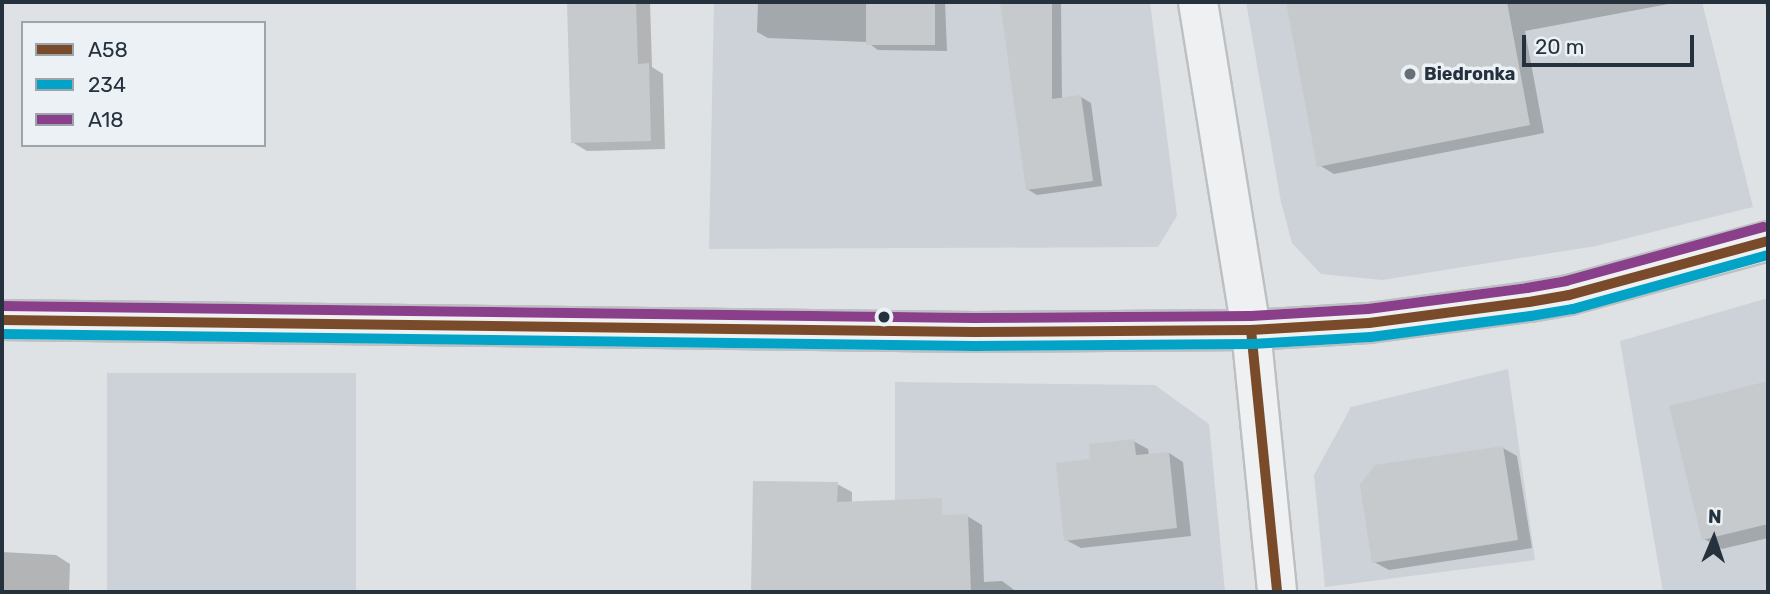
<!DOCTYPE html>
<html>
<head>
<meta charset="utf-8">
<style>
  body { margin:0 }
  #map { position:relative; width:1770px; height:594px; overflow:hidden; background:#dfe2e4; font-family:Rubik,sans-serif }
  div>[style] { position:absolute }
  .built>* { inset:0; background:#ccd2d8; transform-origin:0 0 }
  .shadow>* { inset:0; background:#0003 }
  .building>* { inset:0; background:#c7cacc; transform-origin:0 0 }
  .roads { filter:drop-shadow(2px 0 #bdc0c2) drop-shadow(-2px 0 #bdc0c2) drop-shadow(0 2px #bdc0c2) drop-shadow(0 -2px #bdc0c2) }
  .tertiary>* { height:38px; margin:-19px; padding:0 19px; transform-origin:19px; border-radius:19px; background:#eef0f2 }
  .bus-1>* { height:10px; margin:-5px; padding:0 5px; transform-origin:5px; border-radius:5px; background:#7a4b2a }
  .bus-2>* { height:10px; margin:-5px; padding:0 5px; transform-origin:5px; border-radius:5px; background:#02a3c7 }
  .bus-3>* { height:10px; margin:-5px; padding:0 5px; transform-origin:5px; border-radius:5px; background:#893f8a }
  .dots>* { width:19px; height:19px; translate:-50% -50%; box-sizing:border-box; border:4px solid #ecf1f5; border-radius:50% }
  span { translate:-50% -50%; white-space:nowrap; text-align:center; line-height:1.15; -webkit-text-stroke:7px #ecf1f5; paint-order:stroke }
  .poi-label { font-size:18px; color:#25323e; font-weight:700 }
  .left { translate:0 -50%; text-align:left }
  .frame { position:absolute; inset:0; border:4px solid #25323e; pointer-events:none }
  .legend { position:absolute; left:21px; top:21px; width:245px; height:126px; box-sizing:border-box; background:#ecf1f5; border:2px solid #9ca5ac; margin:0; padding:9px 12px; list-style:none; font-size:21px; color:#25323e }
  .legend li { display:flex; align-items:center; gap:14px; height:35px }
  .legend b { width:35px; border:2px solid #9ca5ac }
  .north { position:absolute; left:1679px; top:503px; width:70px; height:70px; -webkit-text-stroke:5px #ecf1f5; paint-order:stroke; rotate:2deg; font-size:19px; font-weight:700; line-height:28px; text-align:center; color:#25323e }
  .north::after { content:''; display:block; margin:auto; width:24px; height:32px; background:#25323e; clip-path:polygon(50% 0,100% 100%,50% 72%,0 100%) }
  .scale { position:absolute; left:1522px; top:35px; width:172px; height:32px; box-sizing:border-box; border:4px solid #25323e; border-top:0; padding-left:9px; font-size:21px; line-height:24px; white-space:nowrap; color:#25323e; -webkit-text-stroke:5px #ecf1f5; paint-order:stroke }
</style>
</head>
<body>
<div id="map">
  <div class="built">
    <i style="clip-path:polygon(714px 2px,1150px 2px,1177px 216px,1158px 247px,709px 249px)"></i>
    <i style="clip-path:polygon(1246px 2px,1702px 2px,1753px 207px,1596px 246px,1382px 280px,1321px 274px,1292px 243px,1281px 202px)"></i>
    <i style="clip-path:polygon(1768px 298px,1768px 592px,1663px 592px,1620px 341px)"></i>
    <i style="clip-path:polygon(1508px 369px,1535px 560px,1325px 587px,1314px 475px,1351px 407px)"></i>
    <i style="left:107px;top:373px;width:249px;height:219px"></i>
    <i style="clip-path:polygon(895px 382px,1155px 385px,1209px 424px,1225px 592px,895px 592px)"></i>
  </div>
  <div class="shadow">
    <i style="clip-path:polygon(569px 2px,650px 2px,652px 67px,663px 74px,665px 149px,587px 151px,572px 142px)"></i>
    <i style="clip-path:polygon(758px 2px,945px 2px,947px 51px,878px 50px,867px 42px,768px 38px,757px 32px)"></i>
    <i style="clip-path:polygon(1002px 2px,1061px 2px,1062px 99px,1081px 97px,1091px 103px,1102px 186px,1037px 195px,1027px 189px)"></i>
    <i style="clip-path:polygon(1288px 2px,1679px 2px,1525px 31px,1544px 133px,1334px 174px,1319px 165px)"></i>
    <i style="clip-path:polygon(1765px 2px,1768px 2px,1768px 22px)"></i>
    <i style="clip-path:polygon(1768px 383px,1768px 538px,1722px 549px,1704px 539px,1671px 407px)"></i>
    <i style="clip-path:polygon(1133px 441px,1148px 449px,1149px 455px,1169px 453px,1183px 462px,1191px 536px,1081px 548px,1066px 540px,1092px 461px)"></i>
    <i style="clip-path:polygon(1503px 448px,1517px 456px,1532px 548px,1389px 570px,1374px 562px)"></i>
    <i style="clip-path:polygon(754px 483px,837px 484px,852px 492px,851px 592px,753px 592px)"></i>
    <i style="clip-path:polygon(967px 516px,982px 525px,984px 582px,1002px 581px,1017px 592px,921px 592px,919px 518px)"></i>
    <i style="clip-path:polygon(2px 552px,56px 555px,70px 564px,69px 592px,2px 592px)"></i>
  </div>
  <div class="building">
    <i style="clip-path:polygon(567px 2px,636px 2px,638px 64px,649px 63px,651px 141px,571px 143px)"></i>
    <i style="left:866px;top:2px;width:69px;height:43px"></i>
    <i style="clip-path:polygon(1000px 2px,1052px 2px,1052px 99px,1081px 95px,1093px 181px,1026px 190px)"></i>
    <i style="clip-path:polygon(1286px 2px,1507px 2px,1530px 125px,1317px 167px)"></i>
    <i style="clip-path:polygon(1768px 381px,1768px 524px,1702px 540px,1669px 406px)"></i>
    <i style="clip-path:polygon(1134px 439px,1136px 455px,1169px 452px,1177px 528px,1064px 541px,1056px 463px,1090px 459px,1089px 444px)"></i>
    <i style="clip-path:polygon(1503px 446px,1518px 540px,1372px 563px,1360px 485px,1375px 465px)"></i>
    <i style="clip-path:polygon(753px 481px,838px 482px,837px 502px,942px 498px,942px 515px,968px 514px,971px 592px,751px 592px)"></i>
  </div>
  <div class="roads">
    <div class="tertiary">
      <i style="left:1198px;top:2px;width:332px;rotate:80.8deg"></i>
      <i style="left:1251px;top:330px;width:263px;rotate:84.3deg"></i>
      <i style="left:2px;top:320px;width:972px;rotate:0.71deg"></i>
      <i style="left:974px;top:332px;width:277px;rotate:-0.4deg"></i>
      <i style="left:1251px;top:330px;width:118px;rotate:-3.4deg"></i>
      <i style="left:1369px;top:323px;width:161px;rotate:-7.5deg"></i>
      <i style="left:1529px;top:302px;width:41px;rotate:-9.9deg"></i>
      <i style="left:1569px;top:295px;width:206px;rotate:-15.2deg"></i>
    </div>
  </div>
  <div class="bus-1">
    <i style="left:2px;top:320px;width:972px;rotate:0.71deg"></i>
    <i style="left:974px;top:332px;width:277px;rotate:-0.4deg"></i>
    <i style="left:1251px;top:330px;width:118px;rotate:-3.4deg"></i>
    <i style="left:1369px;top:323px;width:161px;rotate:-7.5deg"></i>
    <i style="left:1529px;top:302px;width:41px;rotate:-9.9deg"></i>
    <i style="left:1569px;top:295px;width:206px;rotate:-15.2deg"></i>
    <i style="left:1251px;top:330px;width:263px;rotate:84.3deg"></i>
  </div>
  <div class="bus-2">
    <i style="left:2px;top:334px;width:972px;rotate:0.71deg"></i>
    <i style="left:974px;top:346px;width:278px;rotate:-0.4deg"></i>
    <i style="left:1252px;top:344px;width:119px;rotate:-3.4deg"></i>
    <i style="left:1371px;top:337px;width:161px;rotate:-7.5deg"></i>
    <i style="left:1531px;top:316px;width:43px;rotate:-9.5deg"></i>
    <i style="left:1573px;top:309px;width:202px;rotate:-15.5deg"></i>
  </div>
  <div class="bus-3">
    <i style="left:2px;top:306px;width:972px;rotate:0.71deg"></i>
    <i style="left:974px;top:318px;width:277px;rotate:-0.4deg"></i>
    <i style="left:1251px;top:316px;width:117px;rotate:-3.4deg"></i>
    <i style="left:1368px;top:309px;width:160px;rotate:-7.5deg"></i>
    <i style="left:1527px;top:288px;width:40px;rotate:-10deg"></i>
    <i style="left:1566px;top:281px;width:205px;rotate:-15.3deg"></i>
  </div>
  <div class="dots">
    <i style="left:1410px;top:74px;background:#667078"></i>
    <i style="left:884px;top:317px;background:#25323e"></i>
  </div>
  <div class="poi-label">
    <span class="left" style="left:1424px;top:74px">Biedronka</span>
  </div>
  <div class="frame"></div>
  <ul class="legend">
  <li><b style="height:9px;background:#7a4b2a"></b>A58</li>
  <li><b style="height:9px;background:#02a3c7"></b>234</li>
  <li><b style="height:9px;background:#893f8a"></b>A18</li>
  </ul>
  <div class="north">N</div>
  <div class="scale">20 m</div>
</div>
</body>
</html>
